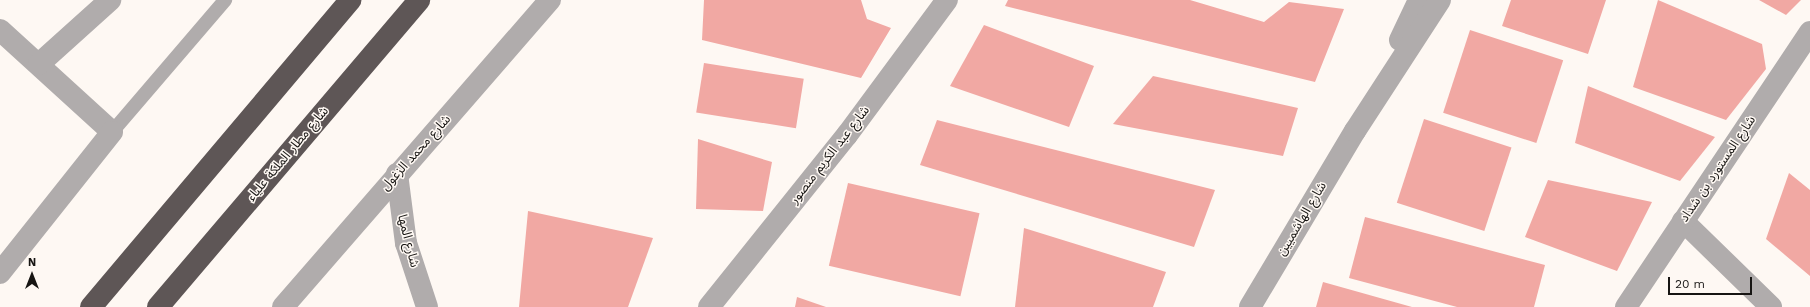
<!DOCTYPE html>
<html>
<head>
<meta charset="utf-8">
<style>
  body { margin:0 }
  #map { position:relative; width:1810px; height:307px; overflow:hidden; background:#fef8f3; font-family:"Work Sans","Noto Sans Arabic",sans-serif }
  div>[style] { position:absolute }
  .building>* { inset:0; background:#f1a8a3; transform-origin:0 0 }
  .service>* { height:14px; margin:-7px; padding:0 7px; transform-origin:7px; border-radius:7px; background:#b0acac }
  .minor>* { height:22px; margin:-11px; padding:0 11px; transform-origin:11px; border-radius:11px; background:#b0acac }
  .motorway>* { height:22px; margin:-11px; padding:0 11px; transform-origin:11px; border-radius:11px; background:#5e5656 }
  span { translate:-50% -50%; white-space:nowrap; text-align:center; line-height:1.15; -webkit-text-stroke:3px #fef8f3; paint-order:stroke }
  .street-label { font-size:13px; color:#171513 }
  .north { position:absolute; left:12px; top:255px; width:40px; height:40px; -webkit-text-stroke:3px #fef8f3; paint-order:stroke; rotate:0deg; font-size:11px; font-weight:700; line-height:16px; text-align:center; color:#171513 }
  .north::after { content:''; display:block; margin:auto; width:14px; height:18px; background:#171513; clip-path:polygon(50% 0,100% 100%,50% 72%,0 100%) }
  .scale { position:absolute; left:1668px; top:277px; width:84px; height:18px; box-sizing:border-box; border:2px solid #171513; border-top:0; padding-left:5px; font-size:12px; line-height:14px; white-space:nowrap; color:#171513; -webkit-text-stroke:3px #fef8f3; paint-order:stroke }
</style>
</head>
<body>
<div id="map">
  <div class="building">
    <i style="clip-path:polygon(704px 0,861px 0,867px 19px,891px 28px,861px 78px,702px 40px)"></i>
    <i style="clip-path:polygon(1008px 0,1190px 0,1264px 22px,1289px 2px,1344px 9px,1315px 82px,1005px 6px)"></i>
    <i style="clip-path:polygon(1511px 0,1606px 0,1588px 54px,1502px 26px)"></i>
    <i style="clip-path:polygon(1658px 0,1762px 44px,1766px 69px,1726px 120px,1633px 87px)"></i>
    <i style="clip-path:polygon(1759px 0,1801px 0,1786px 15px)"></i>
    <i style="clip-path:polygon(984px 25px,1094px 66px,1069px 127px,950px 86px)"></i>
    <i style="left:1470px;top:30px;width:98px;height:87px;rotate:18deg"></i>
    <i style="left:704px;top:63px;width:101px;height:50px;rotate:9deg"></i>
    <i style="clip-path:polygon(1153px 76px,1298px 108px,1283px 156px,1113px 124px)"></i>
    <i style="clip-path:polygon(1588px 86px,1715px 137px,1680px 181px,1575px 143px)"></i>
    <i style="left:1424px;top:119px;width:92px;height:88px;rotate:18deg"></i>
    <i style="clip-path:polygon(937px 120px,1215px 190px,1194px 247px,920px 165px)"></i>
    <i style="clip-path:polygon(698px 139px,772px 162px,763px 211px,696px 209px)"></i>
    <i style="clip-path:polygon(1789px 173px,1810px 190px,1810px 276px,1766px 239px)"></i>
    <i style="clip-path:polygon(1548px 180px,1652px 202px,1617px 271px,1525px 237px)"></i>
    <i style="left:848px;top:183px;width:135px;height:85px;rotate:13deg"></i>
    <i style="clip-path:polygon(528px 211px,653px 238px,628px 307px,519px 307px)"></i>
    <i style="clip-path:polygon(1365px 217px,1545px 265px,1534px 307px,1457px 307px,1349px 278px)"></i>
    <i style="clip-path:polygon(1024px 228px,1166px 272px,1153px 307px,1015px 307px)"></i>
    <i style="clip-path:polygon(1323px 282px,1412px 307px,1316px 307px)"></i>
    <i style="clip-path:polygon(797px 297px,826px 307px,795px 307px)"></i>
  </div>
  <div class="service">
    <i style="left:112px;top:132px;width:174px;rotate:-49.4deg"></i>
  </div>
  <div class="minor">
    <i style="left:0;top:30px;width:151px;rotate:42.3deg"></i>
    <i style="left:112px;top:132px;width:180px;rotate:128.5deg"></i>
    <i style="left:1400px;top:40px;width:44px;rotate:-64.6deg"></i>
    <i style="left:39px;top:64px;width:96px;rotate:-42deg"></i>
    <i style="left:397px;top:174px;width:70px;rotate:82.6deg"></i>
    <i style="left:406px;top:243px;width:67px;rotate:71.8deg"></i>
    <i style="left:1683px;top:221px;width:123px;rotate:44.3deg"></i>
    <i style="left:283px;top:307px;width:407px;rotate:-49deg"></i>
    <i style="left:709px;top:307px;width:221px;rotate:-51.3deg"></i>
    <i style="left:847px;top:135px;width:168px;rotate:-53.5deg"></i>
    <i style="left:1250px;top:307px;width:205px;rotate:-59.2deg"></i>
    <i style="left:1355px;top:131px;width:156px;rotate:-57deg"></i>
    <i style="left:1626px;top:307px;width:331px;rotate:-56.2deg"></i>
  </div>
  <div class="motorway">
    <i style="left:91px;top:307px;width:402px;rotate:-49.8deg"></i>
    <i style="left:158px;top:307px;width:403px;rotate:-49.6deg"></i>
  </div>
  <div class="street-label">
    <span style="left:416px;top:153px;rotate:-48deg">شارع محمد الزغول</span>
    <span style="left:288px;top:154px;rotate:-50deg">شارع مطار الملكة علياء</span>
    <span style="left:830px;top:155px;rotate:-52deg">شارع عبد الكريم منصور</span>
    <span style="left:1718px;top:169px;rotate:-56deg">شارع المستورد بن شداد</span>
    <span style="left:1302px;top:219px;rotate:-59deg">شارع الهاشميين</span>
    <span style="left:408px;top:241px;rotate:76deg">شارع المها</span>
  </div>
  <div class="north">N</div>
  <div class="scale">20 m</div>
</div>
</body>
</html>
